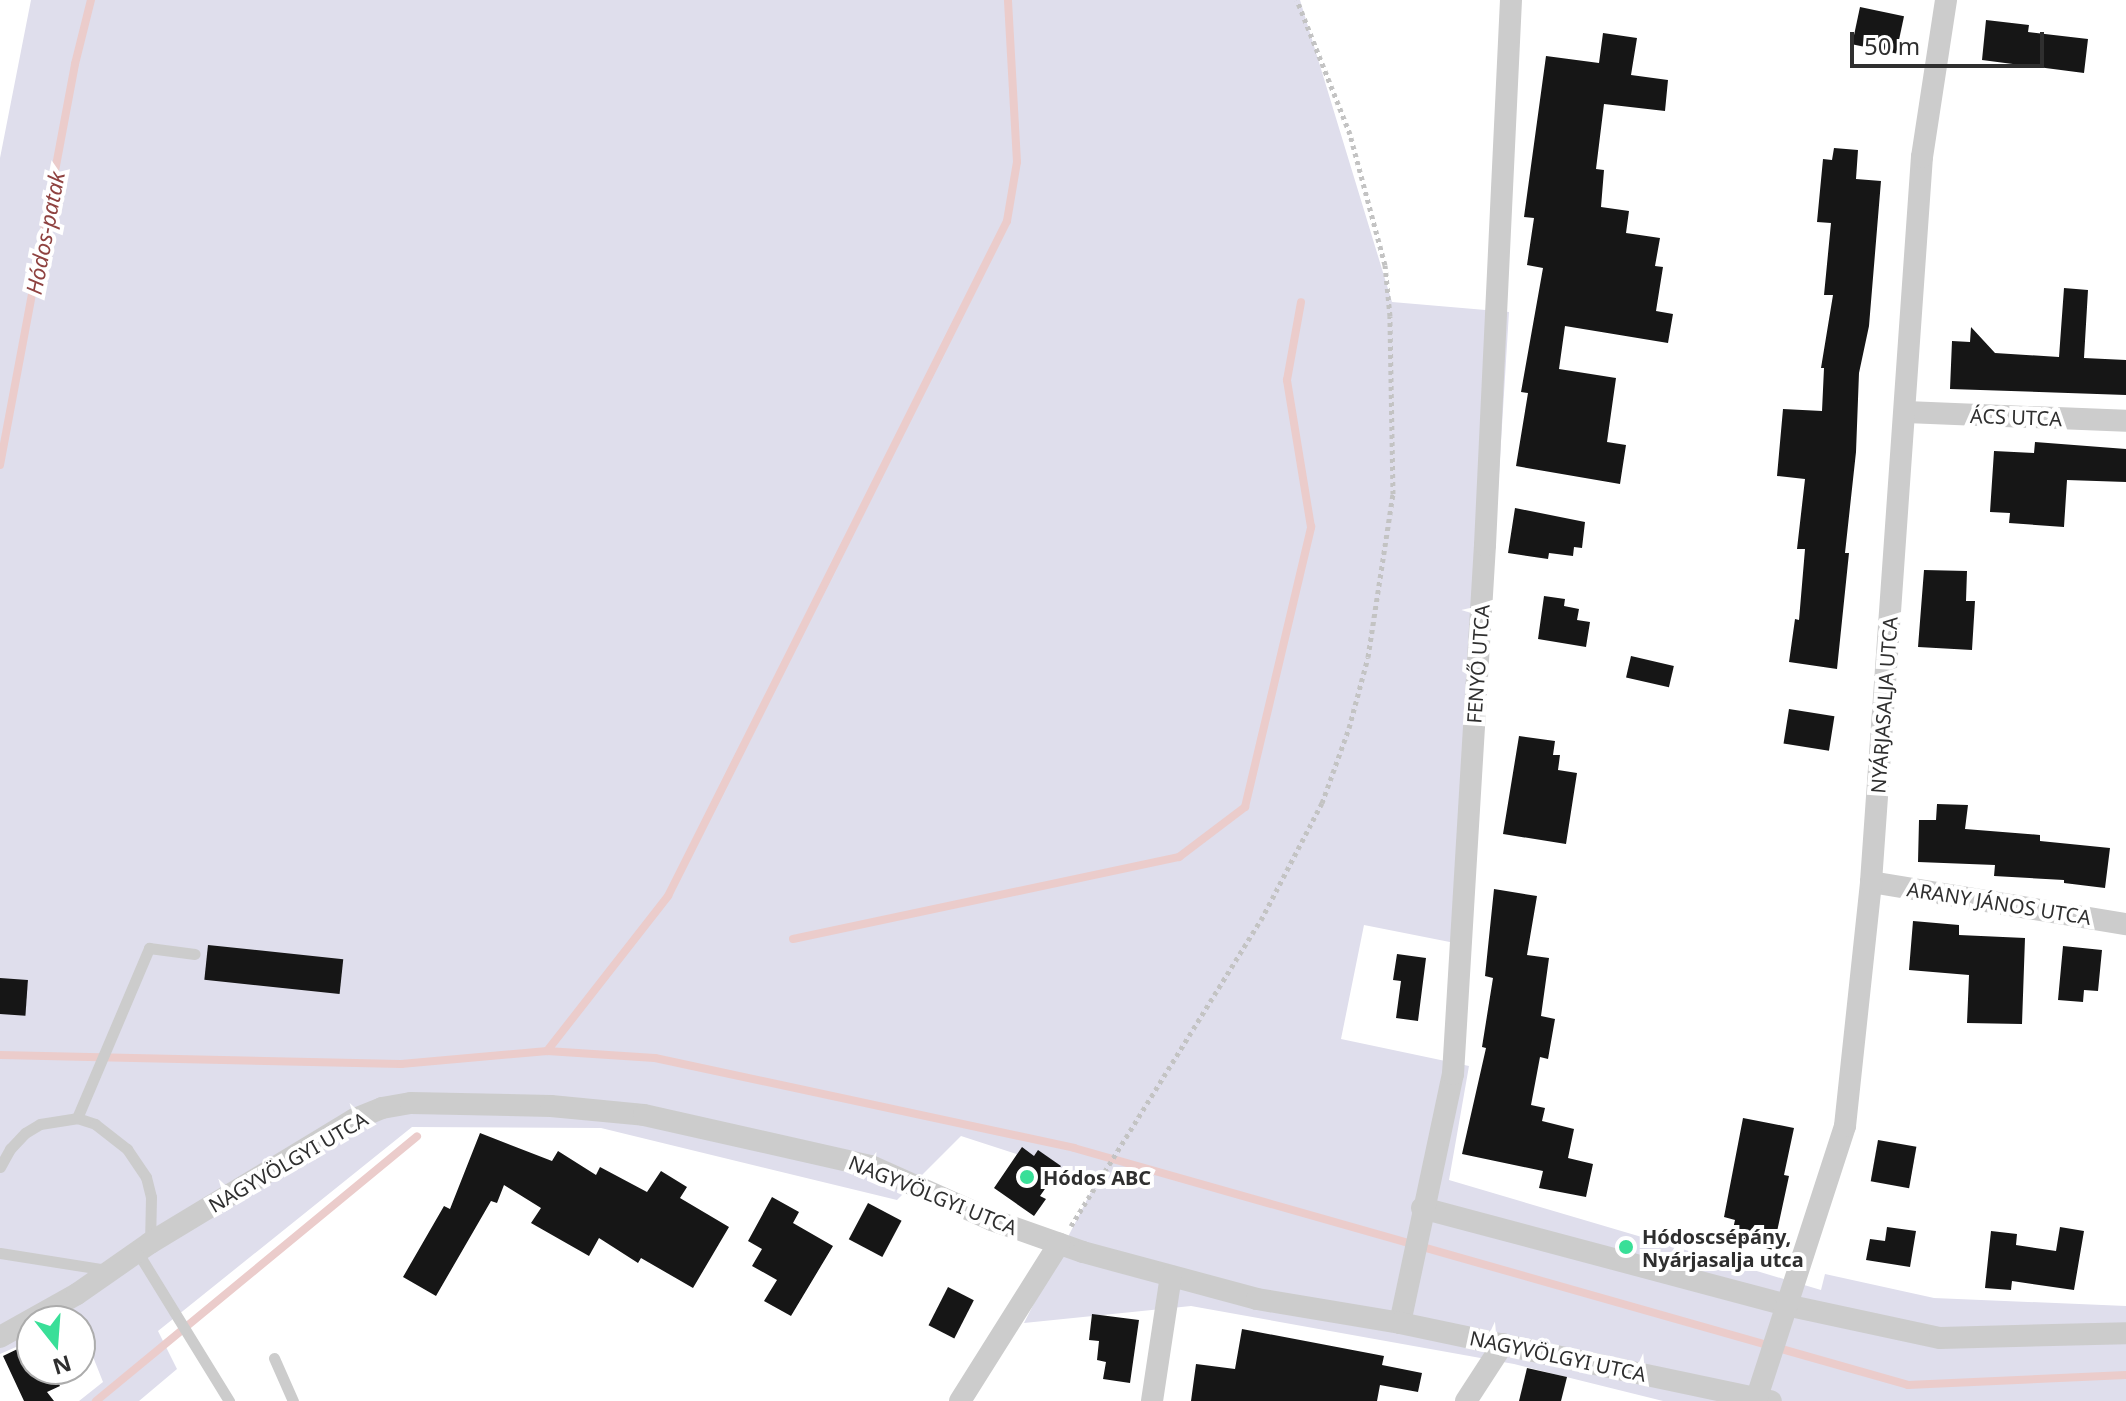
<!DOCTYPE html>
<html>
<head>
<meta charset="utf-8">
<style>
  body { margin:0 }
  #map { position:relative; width:2126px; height:1401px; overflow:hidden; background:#fff; font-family:"Noto Sans",sans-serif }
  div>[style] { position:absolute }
  .green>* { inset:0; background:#dfdeec }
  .stream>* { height:8px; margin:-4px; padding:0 4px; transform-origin:4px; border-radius:4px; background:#ebcccb }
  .building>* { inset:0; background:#161616; transform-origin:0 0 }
  .path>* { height:5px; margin-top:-2.5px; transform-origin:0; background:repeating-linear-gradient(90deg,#c3c3c3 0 4px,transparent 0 8px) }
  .lane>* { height:11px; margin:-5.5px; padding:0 5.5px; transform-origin:5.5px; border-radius:5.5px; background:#ccc }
  .street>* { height:22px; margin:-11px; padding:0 11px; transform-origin:11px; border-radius:11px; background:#ccc }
  .dots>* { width:22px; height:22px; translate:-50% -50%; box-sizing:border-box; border:4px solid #fff; border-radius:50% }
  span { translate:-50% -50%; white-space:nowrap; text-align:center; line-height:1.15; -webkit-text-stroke:8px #fff; paint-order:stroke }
  .street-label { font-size:20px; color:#2f2f2f }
  .poi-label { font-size:20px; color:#2f2f2f; font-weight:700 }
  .left { translate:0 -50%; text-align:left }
  .water-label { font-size:22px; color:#8f4240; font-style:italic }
  .north { position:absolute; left:16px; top:1305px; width:80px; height:80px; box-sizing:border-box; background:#fff; border:2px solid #acacac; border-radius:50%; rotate:163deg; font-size:22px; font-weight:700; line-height:32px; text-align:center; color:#2f2f2f }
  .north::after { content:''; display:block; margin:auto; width:28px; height:36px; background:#39df98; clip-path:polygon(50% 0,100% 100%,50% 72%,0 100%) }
  .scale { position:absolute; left:1850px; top:32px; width:194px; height:36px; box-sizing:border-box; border:4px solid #2f2f2f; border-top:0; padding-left:10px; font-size:24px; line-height:28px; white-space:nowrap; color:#2f2f2f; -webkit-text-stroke:6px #fff; paint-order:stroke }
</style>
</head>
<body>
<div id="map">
  <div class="green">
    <i style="clip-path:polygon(31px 0,1300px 0,1392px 302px,1509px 312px,1470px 946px,1364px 925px,1341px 1039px,1469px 1066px,1449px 1180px,1821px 1290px,1825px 1274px,1934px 1298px,2126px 1306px,2126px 1401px,1663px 1401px,1514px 1364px,1191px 1306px,1024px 1323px,1097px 1180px,961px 1136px,897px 1200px,601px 1128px,412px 1127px,158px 1331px,177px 1369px,139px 1401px,79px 1401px,103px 1382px,78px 1319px,32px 1321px,32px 1340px,0 1354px,0 158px)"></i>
  </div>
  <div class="stream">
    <i style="left:0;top:465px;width:408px;rotate:-79.4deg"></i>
    <i style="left:75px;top:64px;width:66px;rotate:-76deg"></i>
    <i style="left:793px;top:939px;width:395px;rotate:-12deg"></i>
    <i style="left:1179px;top:857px;width:83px;rotate:-37.1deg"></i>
    <i style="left:1245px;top:807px;width:288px;rotate:-76.7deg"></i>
    <i style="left:1311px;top:527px;width:149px;rotate:-99.3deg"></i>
    <i style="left:1287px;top:380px;width:79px;rotate:-79.8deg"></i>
    <i style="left:547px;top:1051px;width:197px;rotate:-52deg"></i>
    <i style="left:668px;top:896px;width:755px;rotate:-63.33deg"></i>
    <i style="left:1007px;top:221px;width:60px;rotate:-80.4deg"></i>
    <i style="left:1017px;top:162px;width:162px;rotate:-93.2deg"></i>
    <i style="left:0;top:1055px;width:401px;rotate:1.3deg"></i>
    <i style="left:401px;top:1064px;width:147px;rotate:-5.1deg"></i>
    <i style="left:547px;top:1051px;width:108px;rotate:3.7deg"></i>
    <i style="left:655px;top:1058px;width:429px;rotate:12.1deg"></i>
    <i style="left:1074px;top:1148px;width:867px;rotate:15.86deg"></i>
    <i style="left:1908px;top:1385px;width:218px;rotate:-2.6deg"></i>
    <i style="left:96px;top:1401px;width:416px;rotate:-39.5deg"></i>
  </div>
  <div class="building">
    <i style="left:1860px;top:7px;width:45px;height:38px;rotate:12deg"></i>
    <i style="clip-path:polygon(1986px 20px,2029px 25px,2028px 32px,2088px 39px,2084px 73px,1982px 60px)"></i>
    <i style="clip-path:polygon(1603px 33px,1637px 38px,1631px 75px,1668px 80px,1665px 111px,1604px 104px,1596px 169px,1604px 170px,1601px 207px,1629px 211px,1626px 233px,1660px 238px,1655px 266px,1663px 267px,1656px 311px,1673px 314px,1668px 343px,1565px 326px,1559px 369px,1616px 378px,1607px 442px,1626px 445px,1620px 484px,1516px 466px,1528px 393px,1521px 392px,1543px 268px,1527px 265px,1534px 218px,1524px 217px,1546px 56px,1599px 63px)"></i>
    <i style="clip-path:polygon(1834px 148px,1858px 150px,1856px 179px,1881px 181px,1869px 326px,1859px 373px,1856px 452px,1845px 553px,1849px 553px,1837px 669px,1789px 662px,1795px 619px,1799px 620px,1805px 549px,1797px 549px,1805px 479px,1777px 476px,1783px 409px,1822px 411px,1824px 368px,1821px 368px,1833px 295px,1824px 295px,1831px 223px,1817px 222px,1823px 159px,1832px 160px)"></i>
    <i style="clip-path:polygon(2064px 288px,2088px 290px,2084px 358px,2126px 360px,2126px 395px,1950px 389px,1952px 341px,1970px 342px,1971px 327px,1995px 353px,2059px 357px)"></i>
    <i style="clip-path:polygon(2035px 442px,2126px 449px,2126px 482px,2067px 480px,2064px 527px,2009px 523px,2010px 513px,1990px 512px,1994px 451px,2034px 453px)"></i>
    <i style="clip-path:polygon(1515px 508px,1585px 522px,1582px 548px,1574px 547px,1573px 556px,1549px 553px,1548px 559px,1508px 553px)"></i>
    <i style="clip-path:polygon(1924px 570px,1967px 571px,1966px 601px,1975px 601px,1972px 650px,1918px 647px)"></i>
    <i style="clip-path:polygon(1544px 596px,1565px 599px,1564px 606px,1579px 609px,1577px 620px,1590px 622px,1586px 647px,1538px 639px)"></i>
    <i style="left:1631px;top:656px;width:44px;height:22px;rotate:13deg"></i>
    <i style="left:1789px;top:709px;width:46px;height:35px;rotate:9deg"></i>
    <i style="clip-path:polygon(1519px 736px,1555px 741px,1553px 755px,1560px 755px,1558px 770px,1577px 773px,1566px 844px,1503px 834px)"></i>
    <i style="clip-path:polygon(1937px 804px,1968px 805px,1965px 829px,2040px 835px,2040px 841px,2110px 848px,2105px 888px,2064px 883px,2064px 880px,1994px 876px,1995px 865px,1918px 862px,1919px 820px,1936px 820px)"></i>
    <i style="clip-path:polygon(1494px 889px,1537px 896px,1527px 955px,1549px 958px,1541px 1016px,1555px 1019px,1548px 1059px,1540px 1057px,1531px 1105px,1545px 1108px,1542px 1121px,1574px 1129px,1568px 1158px,1593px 1164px,1586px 1197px,1539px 1188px,1543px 1171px,1462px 1154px,1486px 1048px,1482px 1047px,1493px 978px,1485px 976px)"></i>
    <i style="clip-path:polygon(1913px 921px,1959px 925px,1959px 935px,2025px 938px,2022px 1024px,1967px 1023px,1969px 975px,1909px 970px)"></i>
    <i style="left:208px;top:945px;width:136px;height:35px;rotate:6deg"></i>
    <i style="clip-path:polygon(2063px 946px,2102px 950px,2098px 991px,2084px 990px,2083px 1002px,2058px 1000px)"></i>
    <i style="clip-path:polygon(1397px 954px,1426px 958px,1418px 1021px,1396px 1018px,1401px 981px,1393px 980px)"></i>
    <i style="left:0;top:978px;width:28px;height:36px;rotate:4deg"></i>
    <i style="clip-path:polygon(1743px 1118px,1794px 1128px,1784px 1175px,1789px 1176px,1773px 1250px,1731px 1238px,1735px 1220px,1724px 1217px)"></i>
    <i style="clip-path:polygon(480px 1133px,552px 1161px,558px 1151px,596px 1175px,600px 1167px,647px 1192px,661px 1171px,687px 1187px,680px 1198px,729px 1227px,693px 1288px,641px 1258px,638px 1263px,599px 1238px,589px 1256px,531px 1223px,541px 1208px,504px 1185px,497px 1203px,491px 1201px,436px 1296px,403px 1277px,444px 1206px,450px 1209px)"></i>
    <i style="left:1878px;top:1140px;width:39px;height:42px;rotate:10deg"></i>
    <i style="clip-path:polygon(1022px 1147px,1034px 1156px,1038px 1150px,1061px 1166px,1040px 1196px,1046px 1199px,1034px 1216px,994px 1188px)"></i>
    <i style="clip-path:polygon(772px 1197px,799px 1212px,793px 1223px,833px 1246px,791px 1316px,764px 1301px,777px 1280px,752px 1266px,762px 1249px,748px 1241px)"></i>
    <i style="left:868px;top:1203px;width:38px;height:41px;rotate:28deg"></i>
    <i style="clip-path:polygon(1887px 1227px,1916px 1231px,1910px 1267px,1866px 1260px,1870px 1239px,1885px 1241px)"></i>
    <i style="clip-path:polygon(2060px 1227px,2084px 1231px,2074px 1290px,2012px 1281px,2011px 1290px,1985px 1288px,1991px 1231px,2017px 1234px,2016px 1245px,2056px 1251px)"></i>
    <i style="left:948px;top:1287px;width:29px;height:43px;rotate:27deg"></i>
    <i style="clip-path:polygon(1092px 1314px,1139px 1320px,1130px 1383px,1103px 1379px,1106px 1362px,1097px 1360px,1099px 1341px,1089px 1340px)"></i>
    <i style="clip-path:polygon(1242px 1329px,1384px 1356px,1382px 1365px,1422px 1373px,1418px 1392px,1380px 1385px,1377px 1401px,1191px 1401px,1196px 1364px,1235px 1369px)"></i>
    <i style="clip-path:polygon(32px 1342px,32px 1369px,51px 1369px,60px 1386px,47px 1392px,54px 1401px,24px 1401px,3px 1356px)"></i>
    <i style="clip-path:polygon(1527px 1368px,1567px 1377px,1561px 1401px,1519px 1401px)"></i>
  </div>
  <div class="path">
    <i style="left:1071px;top:1226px;width:360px;rotate:-58.2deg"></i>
    <i style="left:1261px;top:920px;width:132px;rotate:-62.5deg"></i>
    <i style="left:1322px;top:803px;width:80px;rotate:-70.2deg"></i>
    <i style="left:1349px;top:728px;width:73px;rotate:-75deg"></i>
    <i style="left:1368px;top:657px;width:165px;rotate:-81.3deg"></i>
    <i style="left:1393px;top:494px;width:178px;rotate:-91deg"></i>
    <i style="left:1390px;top:316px;width:51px;rotate:-95.6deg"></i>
    <i style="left:1385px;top:265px;width:136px;rotate:-105deg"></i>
    <i style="left:1350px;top:134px;width:144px;rotate:-111.6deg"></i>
  </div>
  <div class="lane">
    <i style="left:77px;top:1118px;width:185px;rotate:-67deg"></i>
    <i style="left:149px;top:948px;width:46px;rotate:7.4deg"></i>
    <i style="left:0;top:1167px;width:21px;rotate:-61deg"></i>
    <i style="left:10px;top:1149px;width:22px;rotate:-47deg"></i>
    <i style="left:25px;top:1133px;width:17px;rotate:-31deg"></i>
    <i style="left:40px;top:1124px;width:37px;rotate:-9deg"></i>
    <i style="left:77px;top:1118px;width:19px;rotate:18deg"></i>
    <i style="left:95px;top:1124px;width:41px;rotate:38deg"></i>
    <i style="left:127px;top:1149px;width:34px;rotate:56deg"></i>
    <i style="left:146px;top:1177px;width:21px;rotate:76deg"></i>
    <i style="left:151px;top:1197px;width:46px;rotate:91.2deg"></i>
    <i style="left:0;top:1253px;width:108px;rotate:9deg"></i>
    <i style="left:138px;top:1253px;width:174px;rotate:58.4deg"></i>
    <i style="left:274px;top:1358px;width:47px;rotate:66.2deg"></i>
  </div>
  <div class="street">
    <i style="left:1906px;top:412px;width:220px;rotate:2.3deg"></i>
    <i style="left:1871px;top:882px;width:258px;rotate:9.4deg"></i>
    <i style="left:1422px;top:1208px;width:377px;rotate:14.9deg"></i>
    <i style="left:1786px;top:1305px;width:157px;rotate:12.1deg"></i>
    <i style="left:1940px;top:1338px;width:186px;rotate:-1.5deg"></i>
    <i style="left:1400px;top:1323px;width:255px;rotate:-78deg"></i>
    <i style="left:1453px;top:1074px;width:530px;rotate:-86.54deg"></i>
    <i style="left:1485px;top:545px;width:546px;rotate:-87.27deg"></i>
    <i style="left:0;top:1337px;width:88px;rotate:-29.2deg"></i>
    <i style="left:77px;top:1294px;width:89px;rotate:-34.9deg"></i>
    <i style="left:150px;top:1243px;width:240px;rotate:-31.2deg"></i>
    <i style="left:355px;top:1119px;width:29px;rotate:-22deg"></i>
    <i style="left:382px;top:1108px;width:29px;rotate:-10deg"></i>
    <i style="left:411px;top:1103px;width:140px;rotate:1.2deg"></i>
    <i style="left:551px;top:1106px;width:93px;rotate:5.5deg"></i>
    <i style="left:644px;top:1115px;width:233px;rotate:12.7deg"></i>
    <i style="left:871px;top:1166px;width:133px;rotate:24.1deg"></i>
    <i style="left:992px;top:1220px;width:96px;rotate:19.4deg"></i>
    <i style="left:1083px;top:1252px;width:180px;rotate:15.1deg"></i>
    <i style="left:1257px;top:1299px;width:145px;rotate:9.5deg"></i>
    <i style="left:1400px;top:1323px;width:379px;rotate:11.9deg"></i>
    <i style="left:1757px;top:1397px;width:285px;rotate:-72deg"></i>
    <i style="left:1845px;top:1126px;width:245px;rotate:-83.9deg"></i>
    <i style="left:1871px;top:882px;width:727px;rotate:-85.98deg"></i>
    <i style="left:1922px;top:157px;width:159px;rotate:-81.3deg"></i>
    <i style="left:960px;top:1401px;width:186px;rotate:-57.8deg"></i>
    <i style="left:1152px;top:1401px;width:126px;rotate:-81.4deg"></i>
    <i style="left:1466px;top:1401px;width:68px;rotate:-57deg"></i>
  </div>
  <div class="dots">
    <i style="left:1027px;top:1177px;background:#39df98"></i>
    <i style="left:1626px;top:1247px;background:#39df98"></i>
  </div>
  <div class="street-label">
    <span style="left:2016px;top:417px;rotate:2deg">ÁCS UTCA</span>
    <span style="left:1478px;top:664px;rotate:-86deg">FENYŐ UTCA</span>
    <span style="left:1884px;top:705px;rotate:-86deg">NYÁRJASALJA UTCA</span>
    <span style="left:1999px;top:903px;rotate:9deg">ARANY JÁNOS UTCA</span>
    <span style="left:288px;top:1162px;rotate:-30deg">NAGYVÖLGYI UTCA</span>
    <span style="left:933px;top:1195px;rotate:22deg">NAGYVÖLGYI UTCA</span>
    <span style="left:1558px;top:1356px;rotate:12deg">NAGYVÖLGYI UTCA</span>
  </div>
  <div class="poi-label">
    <span class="left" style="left:1043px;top:1177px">Hódos ABC</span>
    <span class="left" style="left:1642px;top:1248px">Hódoscsépány,<br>Nyárjasalja utca</span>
  </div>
  <div class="water-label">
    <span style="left:45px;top:233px;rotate:-79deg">Hódos-patak</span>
  </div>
  <div class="north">N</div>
  <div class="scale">50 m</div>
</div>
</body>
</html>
